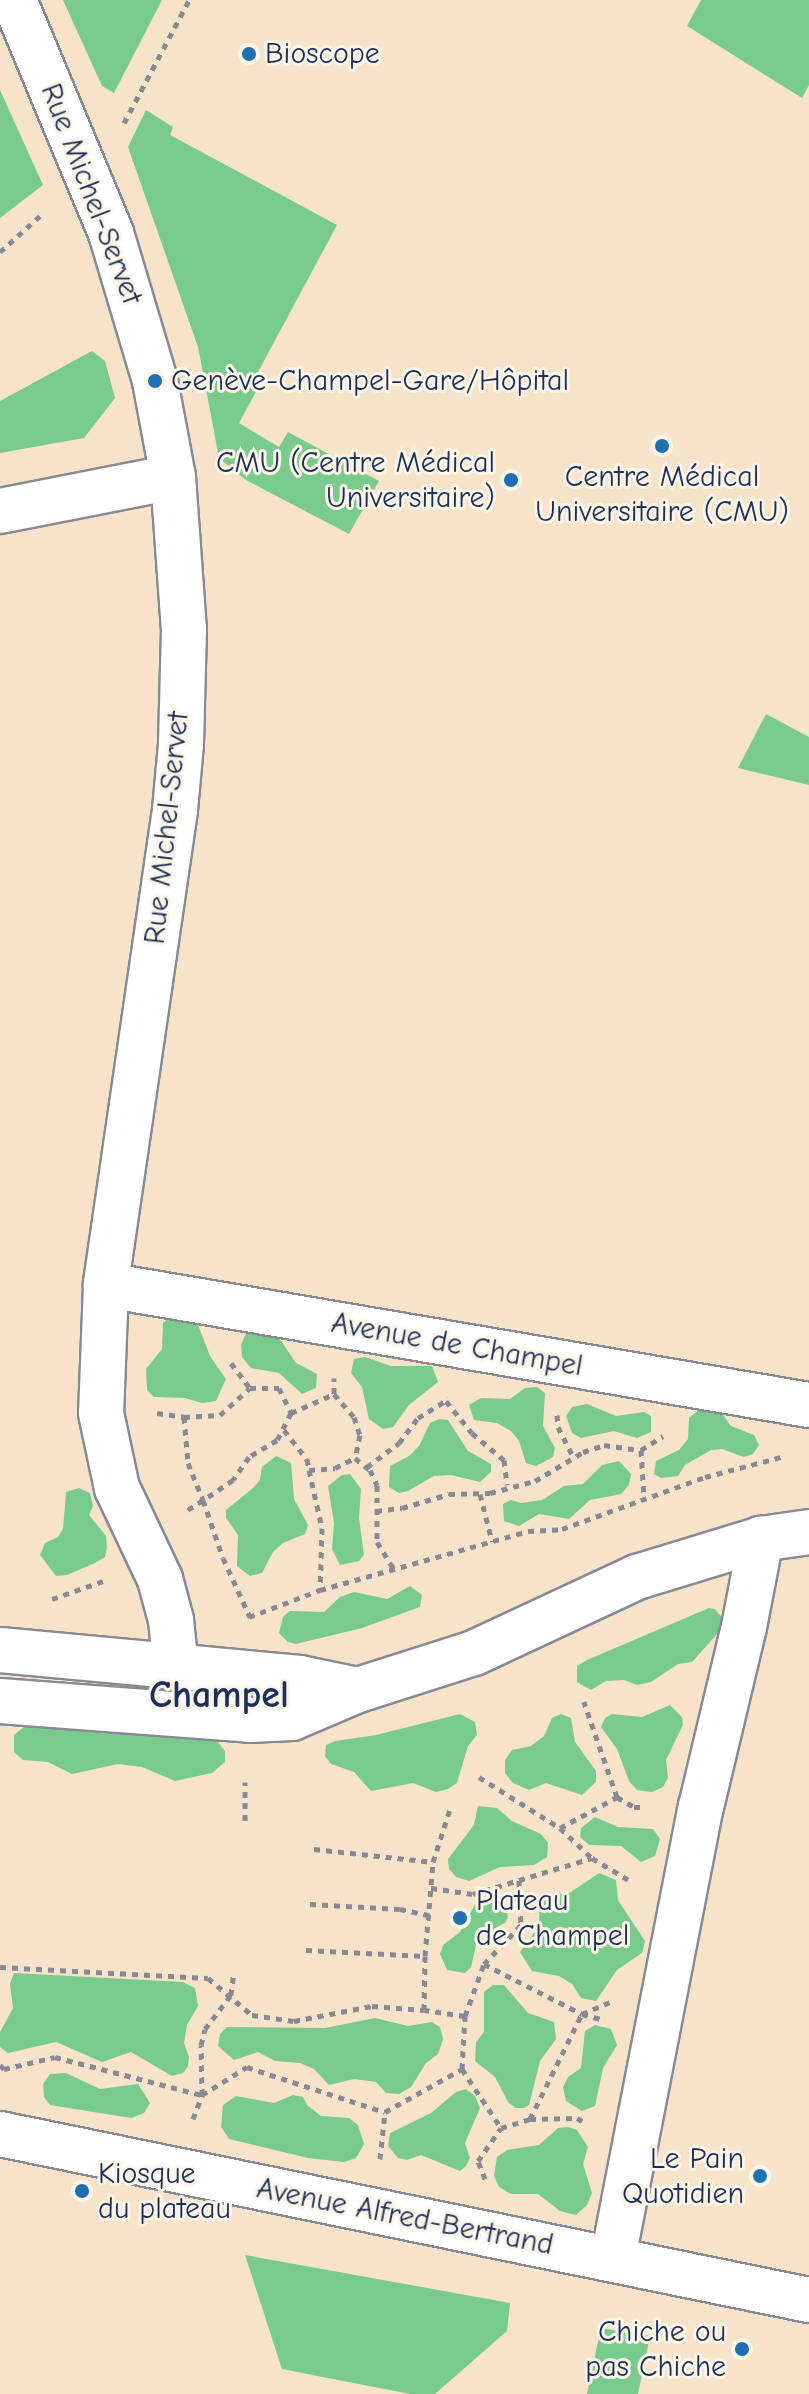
<!DOCTYPE html>
<html>
<head>
<meta charset="utf-8">
<style>
  body { margin:0 }
  #map { position:relative; width:809px; height:2394px; overflow:hidden; background:#f6e3c9; font-family:"Comic Neue",sans-serif }
  div>[style] { position:absolute }
  .green>* { inset:0; background:#78ca8d }
  .path>* { height:5px; margin-top:-2.5px; transform-origin:0; background:repeating-linear-gradient(90deg,#888994 0 6px,transparent 0 12px) }
  .roads { filter:drop-shadow(2px 0 #888994) drop-shadow(-2px 0 #888994) drop-shadow(0 2px #888994) drop-shadow(0 -2px #888994) }
  .street>* { height:44px; margin:-22px; padding:0 22px; transform-origin:22px; border-radius:22px; background:#fff }
  .secondary>* { height:44px; margin:-22px; padding:0 22px; transform-origin:22px; border-radius:22px; background:#fff }
  .dots>* { width:22px; height:22px; translate:-50% -50%; box-sizing:border-box; border:4px solid #fcf5e5; border-radius:50% }
  span { translate:-50% -50%; white-space:nowrap; text-align:center; line-height:1.15; -webkit-text-stroke:6px #fcf5e5; paint-order:stroke }
  .poi-label { font-size:30px; color:#1b2f5e }
  .left { translate:0 -50%; text-align:left }
  .right { translate:-100% -50%; text-align:right }
  .street-label { font-size:30px; color:#1b2f5e }
  .district-label { font-size:38px; color:#1b2f5e; font-weight:700 }
</style>
</head>
<body>
<div id="map">
  <div class="green">
    <i style="clip-path:polygon(63px 0,162px 0,114px 93px,102px 86px)"></i>
    <i style="clip-path:polygon(701px 0,809px 0,809px 85px,802px 98px,687px 26px)"></i>
    <i style="clip-path:polygon(0 90px,43px 185px,0 218px)"></i>
    <i style="clip-path:polygon(146px 110px,173px 127px,170px 135px,337px 225px,251px 385px,258px 388px,239px 423px,279px 447px,288px 432px,379px 481px,349px 534px,246px 480px,219px 458px,198px 347px,128px 147px)"></i>
    <i style="clip-path:polygon(92px 351px,105px 361px,115px 398px,84px 438px,0 453px,0 401px)"></i>
    <i style="clip-path:polygon(766px 714px,809px 737px,809px 785px,738px 768px)"></i>
    <i style="clip-path:polygon(173px 1315px,195px 1317px,210px 1356px,226px 1379px,216px 1401px,202px 1403px,185px 1398px,154px 1397px,147px 1390px,146px 1369px,162px 1349px,163px 1323px)"></i>
    <i style="clip-path:polygon(255px 1329px,275px 1332px,296px 1363px,317px 1374px,316px 1388px,302px 1394px,279px 1373px,251px 1368px,242px 1357px,241px 1345px,245px 1335px)"></i>
    <i style="clip-path:polygon(365px 1357px,391px 1366px,432px 1366px,438px 1382px,409px 1405px,393px 1427px,383px 1429px,369px 1419px,362px 1387px,351px 1373px,354px 1359px)"></i>
    <i style="clip-path:polygon(537px 1387px,545px 1393px,543px 1426px,555px 1448px,553px 1457px,536px 1466px,526px 1463px,519px 1441px,511px 1431px,497px 1423px,474px 1420px,469px 1405px,481px 1398px,510px 1399px,525px 1388px)"></i>
    <i style="clip-path:polygon(587px 1404px,616px 1416px,644px 1412px,651px 1416px,651px 1432px,637px 1438px,614px 1431px,581px 1438px,572px 1433px,566px 1416px,572px 1407px)"></i>
    <i style="clip-path:polygon(705px 1405px,717px 1407px,731px 1426px,754px 1435px,759px 1445px,753px 1454px,744px 1457px,722px 1449px,711px 1450px,685px 1465px,678px 1476px,661px 1478px,654px 1474px,656px 1461px,679px 1450px,688px 1439px,689px 1418px)"></i>
    <i style="clip-path:polygon(439px 1419px,448px 1420px,468px 1451px,491px 1464px,491px 1472px,480px 1482px,451px 1475px,434px 1476px,408px 1491px,399px 1493px,389px 1487px,390px 1466px,409px 1456px,419px 1446px,430px 1423px)"></i>
    <i style="clip-path:polygon(276px 1456px,291px 1463px,294px 1499px,308px 1525px,305px 1534px,283px 1543px,273px 1552px,262px 1573px,250px 1576px,237px 1566px,238px 1535px,226px 1518px,226px 1510px,253px 1488px,260px 1480px,262px 1467px)"></i>
    <i style="clip-path:polygon(619px 1461px,631px 1474px,629px 1485px,621px 1494px,590px 1500px,569px 1519px,539px 1514px,519px 1526px,504px 1521px,503px 1504px,511px 1500px,521px 1503px,542px 1500px,564px 1486px,583px 1484px,602px 1465px)"></i>
    <i style="clip-path:polygon(350px 1474px,361px 1489px,359px 1518px,364px 1555px,359px 1561px,340px 1565px,332px 1549px,334px 1523px,328px 1486px,342px 1475px)"></i>
    <i style="clip-path:polygon(79px 1488px,90px 1493px,93px 1506px,89px 1515px,106px 1536px,107px 1548px,105px 1557px,95px 1563px,67px 1575px,56px 1576px,40px 1555px,45px 1543px,58px 1537px,63px 1529px,66px 1492px)"></i>
    <i style="clip-path:polygon(410px 1586px,422px 1595px,420px 1607px,362px 1628px,296px 1644px,288px 1642px,279px 1633px,283px 1617px,290px 1611px,324px 1612px,340px 1597px,354px 1592px,387px 1599px)"></i>
    <i style="clip-path:polygon(709px 1608px,715px 1609px,724px 1620px,719px 1632px,692px 1662px,678px 1664px,651px 1682px,637px 1685px,624px 1680px,606px 1681px,591px 1690px,577px 1682px,577px 1666px,587px 1660px)"></i>
    <i style="clip-path:polygon(670px 1705px,682px 1717px,683px 1725px,666px 1760px,668px 1778px,663px 1787px,652px 1792px,637px 1790px,629px 1781px,617px 1749px,601px 1727px,605px 1718px,612px 1714px,642px 1717px)"></i>
    <i style="clip-path:polygon(460px 1714px,475px 1722px,477px 1735px,468px 1746px,457px 1783px,448px 1789px,436px 1792px,413px 1783px,371px 1791px,354px 1772px,331px 1764px,325px 1756px,326px 1745px,335px 1741px,376px 1735px)"></i>
    <i style="clip-path:polygon(561px 1714px,571px 1718px,575px 1742px,596px 1771px,596px 1782px,582px 1795px,546px 1783px,529px 1790px,513px 1783px,505px 1773px,505px 1760px,512px 1750px,531px 1746px,544px 1736px,552px 1718px)"></i>
    <i style="clip-path:polygon(33px 1725px,217px 1741px,225px 1751px,225px 1762px,212px 1773px,175px 1781px,142px 1767px,118px 1764px,72px 1774px,48px 1762px,23px 1760px,14px 1752px,14px 1735px,25px 1726px)"></i>
    <i style="clip-path:polygon(478px 1806px,497px 1808px,512px 1821px,541px 1834px,548px 1843px,547px 1857px,534px 1865px,500px 1867px,469px 1881px,456px 1877px,449px 1869px,448px 1859px,474px 1825px)"></i>
    <i style="clip-path:polygon(595px 1817px,618px 1827px,653px 1829px,660px 1839px,655px 1856px,641px 1862px,621px 1846px,589px 1845px,580px 1837px,581px 1828px)"></i>
    <i style="clip-path:polygon(599px 1873px,616px 1880px,618px 1900px,645px 1941px,642px 1953px,617px 1970px,596px 2001px,581px 1998px,572px 1984px,559px 1976px,532px 1971px,520px 1952px,539px 1926px,540px 1899px,547px 1893px,568px 1894px)"></i>
    <i style="clip-path:polygon(492px 1897px,504px 1904px,508px 1917px,505px 1923px,484px 1934px,476px 1945px,471px 1967px,465px 1973px,447px 1970px,440px 1954px,443px 1945px,460px 1932px,478px 1899px)"></i>
    <i style="clip-path:polygon(14px 1973px,183px 1982px,195px 1988px,198px 2006px,187px 2025px,184px 2043px,189px 2057px,188px 2066px,183px 2073px,172px 2076px,131px 2052px,102px 2062px,56px 2042px,8px 2053px,0 2047px,0 2032px,13px 2008px,10px 1984px)"></i>
    <i style="clip-path:polygon(493px 1985px,504px 1985px,528px 2013px,554px 2022px,556px 2039px,540px 2061px,529px 2105px,524px 2108px,516px 2108px,508px 2102px,495px 2077px,475px 2061px,476px 2042px,484px 2032px,484px 1992px)"></i>
    <i style="clip-path:polygon(375px 2018px,408px 2026px,432px 2022px,440px 2027px,443px 2039px,438px 2054px,426px 2063px,411px 2087px,399px 2094px,386px 2093px,376px 2082px,354px 2079px,329px 2085px,314px 2069px,300px 2063px,275px 2061px,258px 2052px,234px 2060px,218px 2046px,220px 2034px,227px 2027px,325px 2028px)"></i>
    <i style="clip-path:polygon(595px 2025px,611px 2029px,617px 2045px,603px 2068px,595px 2106px,582px 2111px,566px 2101px,563px 2087px,568px 2077px,581px 2068px,585px 2031px)"></i>
    <i style="clip-path:polygon(66px 2073px,100px 2089px,138px 2084px,150px 2103px,144px 2113px,131px 2118px,50px 2105px,44px 2097px,43px 2084px,50px 2074px)"></i>
    <i style="clip-path:polygon(466px 2089px,475px 2096px,480px 2108px,465px 2143px,470px 2158px,466px 2166px,460px 2171px,421px 2155px,407px 2160px,398px 2158px,388px 2146px,390px 2133px,431px 2113px,456px 2092px)"></i>
    <i style="clip-path:polygon(293px 2095px,303px 2097px,307px 2105px,321px 2116px,349px 2118px,358px 2125px,364px 2144px,356px 2158px,344px 2162px,308px 2158px,229px 2139px,221px 2127px,223px 2105px,236px 2096px,274px 2103px)"></i>
    <i style="clip-path:polygon(568px 2127px,577px 2130px,588px 2147px,583px 2164px,592px 2193px,587px 2205px,576px 2215px,560px 2211px,538px 2194px,511px 2194px,499px 2187px,494px 2176px,497px 2157px,507px 2150px,539px 2145px,558px 2128px)"></i>
    <i style="clip-path:polygon(245px 2255px,510px 2303px,507px 2331px,435px 2394px,410px 2394px,282px 2369px)"></i>
    <i style="clip-path:polygon(601px 2328px,650px 2336px,638px 2394px,587px 2394px)"></i>
  </div>
  <div class="path">
    <i style="left:124px;top:123px;width:139px;rotate:-62.1deg"></i>
    <i style="left:0;top:252px;width:58px;rotate:-42.2deg"></i>
    <i style="left:231px;top:1363px;width:31px;rotate:53deg"></i>
    <i style="left:334px;top:1394px;width:30px;rotate:49deg"></i>
    <i style="left:354px;top:1417px;width:19px;rotate:72deg"></i>
    <i style="left:360px;top:1435px;width:24px;rotate:102deg"></i>
    <i style="left:446px;top:1401px;width:41px;rotate:50.9deg"></i>
    <i style="left:472px;top:1433px;width:42px;rotate:40.2deg"></i>
    <i style="left:504px;top:1460px;width:25px;rotate:83deg"></i>
    <i style="left:157px;top:1413px;width:27px;rotate:8deg"></i>
    <i style="left:184px;top:1417px;width:36px;rotate:-3deg"></i>
    <i style="left:220px;top:1415px;width:40px;rotate:-42deg"></i>
    <i style="left:250px;top:1388px;width:29px"></i>
    <i style="left:279px;top:1388px;width:28px;rotate:64deg"></i>
    <i style="left:291px;top:1413px;width:30px;rotate:117deg"></i>
    <i style="left:277px;top:1440px;width:33px;rotate:149deg"></i>
    <i style="left:249px;top:1457px;width:28px;rotate:125deg"></i>
    <i style="left:233px;top:1480px;width:36px;rotate:146deg"></i>
    <i style="left:203px;top:1500px;width:61px;rotate:71deg"></i>
    <i style="left:223px;top:1558px;width:65px;rotate:65.4deg"></i>
    <i style="left:291px;top:1413px;width:47px;rotate:-23.8deg"></i>
    <i style="left:334px;top:1394px;width:16px;rotate:-90deg"></i>
    <i style="left:557px;top:1415px;width:12px;rotate:85deg"></i>
    <i style="left:558px;top:1427px;width:35px;rotate:63deg"></i>
    <i style="left:184px;top:1417px;width:46px;rotate:85deg"></i>
    <i style="left:188px;top:1463px;width:40px;rotate:68deg"></i>
    <i style="left:203px;top:1500px;width:20px;rotate:147deg"></i>
    <i style="left:284px;top:1430px;width:37px;rotate:52deg"></i>
    <i style="left:307px;top:1459px;width:11px;rotate:80deg"></i>
    <i style="left:309px;top:1470px;width:59px;rotate:77.4deg"></i>
    <i style="left:322px;top:1528px;width:62px;rotate:91.8deg"></i>
    <i style="left:641px;top:1450px;width:26px;rotate:-32deg"></i>
    <i style="left:367px;top:1467px;width:40px;rotate:-37deg"></i>
    <i style="left:399px;top:1443px;width:31px;rotate:-53deg"></i>
    <i style="left:418px;top:1418px;width:36px;rotate:-32deg"></i>
    <i style="left:309px;top:1470px;width:26px;rotate:-4deg"></i>
    <i style="left:335px;top:1468px;width:22px;rotate:-27deg"></i>
    <i style="left:355px;top:1458px;width:19px;rotate:39deg"></i>
    <i style="left:370px;top:1470px;width:17px;rotate:65deg"></i>
    <i style="left:377px;top:1485px;width:57px;rotate:90deg"></i>
    <i style="left:377px;top:1542px;width:32px;rotate:58deg"></i>
    <i style="left:480px;top:1494px;width:49px;rotate:75.7deg"></i>
    <i style="left:376px;top:1511px;width:26px;rotate:-7deg"></i>
    <i style="left:402px;top:1508px;width:49px;rotate:-16.6deg"></i>
    <i style="left:449px;top:1494px;width:41px;rotate:-1.4deg"></i>
    <i style="left:490px;top:1493px;width:47px;rotate:-14.9deg"></i>
    <i style="left:535px;top:1481px;width:56px;rotate:-31.1deg"></i>
    <i style="left:583px;top:1452px;width:22px;rotate:-18deg"></i>
    <i style="left:604px;top:1445px;width:37px;rotate:8deg"></i>
    <i style="left:641px;top:1450px;width:48px;rotate:86.4deg"></i>
    <i style="left:52px;top:1599px;width:54px;rotate:-19.4deg"></i>
    <i style="left:249px;top:1617px;width:76px;rotate:-20.8deg"></i>
    <i style="left:320px;top:1590px;width:216px;rotate:-15.8deg"></i>
    <i style="left:528px;top:1531px;width:34px;rotate:-3deg"></i>
    <i style="left:562px;top:1529px;width:152px;rotate:-20deg"></i>
    <i style="left:705px;top:1477px;width:79px;rotate:-14.7deg"></i>
    <i style="left:479px;top:1777px;width:96px;rotate:32.2deg"></i>
    <i style="left:560px;top:1828px;width:65px;rotate:-28.5deg"></i>
    <i style="left:617px;top:1797px;width:101px;rotate:-109.2deg"></i>
    <i style="left:617px;top:1797px;width:20px;rotate:30deg"></i>
    <i style="left:634px;top:1807px;width:12px"></i>
    <i style="left:245px;top:1821px;width:39px;rotate:-90deg"></i>
    <i style="left:560px;top:1828px;width:44px;rotate:43.2deg"></i>
    <i style="left:592px;top:1858px;width:47px;rotate:31deg"></i>
    <i style="left:314px;top:1849px;width:120px;rotate:6.2deg"></i>
    <i style="left:519px;top:1880px;width:45px;rotate:87.5deg"></i>
    <i style="left:521px;top:1925px;width:54px;rotate:133.5deg"></i>
    <i style="left:484px;top:1964px;width:110px;rotate:27deg"></i>
    <i style="left:582px;top:2014px;width:30px;rotate:-23deg"></i>
    <i style="left:431px;top:1888px;width:42px;rotate:8.1deg"></i>
    <i style="left:473px;top:1894px;width:124px;rotate:-16.8deg"></i>
    <i style="left:310px;top:1904px;width:90px;rotate:3.2deg"></i>
    <i style="left:400px;top:1909px;width:30px;rotate:12deg"></i>
    <i style="left:306px;top:1950px;width:119px;rotate:2.9deg"></i>
    <i style="left:425px;top:1956px;width:94px;rotate:-85.1deg"></i>
    <i style="left:433px;top:1862px;width:59px;rotate:-72.2deg"></i>
    <i style="left:0;top:1967px;width:208px;rotate:3deg"></i>
    <i style="left:208px;top:1978px;width:57px;rotate:40.1deg"></i>
    <i style="left:252px;top:2015px;width:42px;rotate:8.1deg"></i>
    <i style="left:294px;top:2021px;width:79px;rotate:-10.9deg"></i>
    <i style="left:372px;top:2006px;width:52px;rotate:4.4deg"></i>
    <i style="left:424px;top:2010px;width:54px;rotate:-88.9deg"></i>
    <i style="left:465px;top:2016px;width:55px;rotate:-69.9deg"></i>
    <i style="left:0;top:2065px;width:6px;rotate:45deg"></i>
    <i style="left:4px;top:2069px;width:52px;rotate:-13.2deg"></i>
    <i style="left:55px;top:2057px;width:152px;rotate:14.5deg"></i>
    <i style="left:202px;top:2095px;width:53px;rotate:-31.9deg"></i>
    <i style="left:247px;top:2067px;width:145px;rotate:18.1deg"></i>
    <i style="left:385px;top:2112px;width:88px;rotate:-29.2deg"></i>
    <i style="left:462px;top:2069px;width:53px;rotate:-86.8deg"></i>
    <i style="left:465px;top:2016px;width:41px;rotate:-171.7deg"></i>
    <i style="left:462px;top:2069px;width:71px;rotate:56.5deg"></i>
    <i style="left:501px;top:2128px;width:30px;rotate:-17deg"></i>
    <i style="left:530px;top:2119px;width:117px;rotate:-63.7deg"></i>
    <i style="left:582px;top:2014px;width:24px;rotate:15deg"></i>
    <i style="left:193px;top:2119px;width:26px;rotate:-69deg"></i>
    <i style="left:202px;top:2095px;width:50px;rotate:-91.1deg"></i>
    <i style="left:201px;top:2045px;width:16px;rotate:-76deg"></i>
    <i style="left:205px;top:2029px;width:43px;rotate:-52.6deg"></i>
    <i style="left:231px;top:1995px;width:23px;rotate:-83deg"></i>
    <i style="left:530px;top:2119px;width:47px;rotate:-1.2deg"></i>
    <i style="left:577px;top:2118px;width:8px;rotate:30deg"></i>
    <i style="left:380px;top:2159px;width:47px;rotate:-83.9deg"></i>
    <i style="left:485px;top:2179px;width:19px;rotate:-111deg"></i>
    <i style="left:478px;top:2161px;width:40px;rotate:-55.1deg"></i>
  </div>
  <div class="roads">
    <div class="street">
      <i style="left:14px;top:0;width:252px;rotate:67.4deg"></i>
      <i style="left:111px;top:233px;width:154px;rotate:73.4deg"></i>
      <i style="left:155px;top:381px;width:98px;rotate:79.4deg"></i>
      <i style="left:173px;top:477px;width:152px;rotate:85.9deg"></i>
      <i style="left:184px;top:629px;width:115px;rotate:91.5deg"></i>
      <i style="left:181px;top:744px;width:66px;rotate:95.2deg"></i>
      <i style="left:175px;top:810px;width:480px;rotate:98.3deg"></i>
      <i style="left:106px;top:1285px;width:128px;rotate:92.2deg"></i>
      <i style="left:101px;top:1413px;width:77px;rotate:78deg"></i>
      <i style="left:117px;top:1488px;width:101px;rotate:64.7deg"></i>
      <i style="left:160px;top:1579px;width:42px;rotate:75deg"></i>
      <i style="left:171px;top:1620px;width:48px;rotate:84.1deg"></i>
      <i style="left:0;top:511px;width:176px;rotate:-11.1deg"></i>
      <i style="left:106px;top:1285px;width:713px;rotate:9.69deg"></i>
      <i style="left:0;top:2134px;width:826px;rotate:11.6deg"></i>
      <i style="left:613px;top:2258px;width:460px;rotate:-79deg"></i>
      <i style="left:701px;top:1807px;width:185px;rotate:-76.6deg"></i>
      <i style="left:744px;top:1627px;width:90px;rotate:-79.1deg"></i>
    </div>
    <div class="secondary">
      <i style="left:0;top:1650px;width:301px;rotate:5.3deg"></i>
      <i style="left:300px;top:1678px;width:59px;rotate:11.7deg"></i>
      <i style="left:0;top:1701px;width:251px;rotate:4.3deg"></i>
      <i style="left:250px;top:1720px;width:42px;rotate:-2.7deg"></i>
      <i style="left:292px;top:1718px;width:72px;rotate:-23deg"></i>
      <i style="left:358px;top:1690px;width:122px;rotate:-17.7deg"></i>
      <i style="left:474px;top:1653px;width:180px;rotate:-25deg"></i>
      <i style="left:637px;top:1577px;width:130px;rotate:-17deg"></i>
      <i style="left:761px;top:1539px;width:49px;rotate:-8.3deg"></i>
    </div>
  </div>
  <div class="dots">
    <i style="left:249px;top:54px;background:#1f6fb2"></i>
    <i style="left:155px;top:381px;background:#1f6fb2"></i>
    <i style="left:662px;top:446px;background:#1f6fb2"></i>
    <i style="left:511px;top:480px;background:#1f6fb2"></i>
    <i style="left:460px;top:1918px;background:#1f6fb2"></i>
    <i style="left:760px;top:2176px;background:#1f6fb2"></i>
    <i style="left:82px;top:2191px;background:#1f6fb2"></i>
    <i style="left:742px;top:2349px;background:#1f6fb2"></i>
  </div>
  <div class="poi-label">
    <span class="left" style="left:265px;top:54px">Bioscope</span>
    <span class="left" style="left:171px;top:381px">Genève-Champel-Gare/Hôpital</span>
    <span class="right" style="left:495px;top:480px">CMU (Centre Médical<br>Universitaire)</span>
    <span style="left:662px;top:494px">Centre Médical<br>Universitaire (CMU)</span>
    <span class="left" style="left:476px;top:1918px">Plateau<br>de Champel</span>
    <span class="right" style="left:744px;top:2176px">Le Pain<br>Quotidien</span>
    <span class="left" style="left:98px;top:2191px">Kiosque<br>du plateau</span>
    <span class="right" style="left:726px;top:2349px">Chiche ou<br>pas Chiche</span>
  </div>
  <div class="street-label">
    <span style="left:91px;top:194px;rotate:69deg">Rue Michel-Servet</span>
    <span style="left:167px;top:828px;rotate:-84deg">Rue Michel-Servet</span>
    <span style="left:457px;top:1345px;rotate:10deg">Avenue de Champel</span>
    <span style="left:405px;top:2217px;rotate:11deg">Avenue Alfred-Bertrand</span>
  </div>
  <div class="district-label">
    <span style="left:219px;top:1696px">Champel</span>
  </div>
</div>
</body>
</html>
